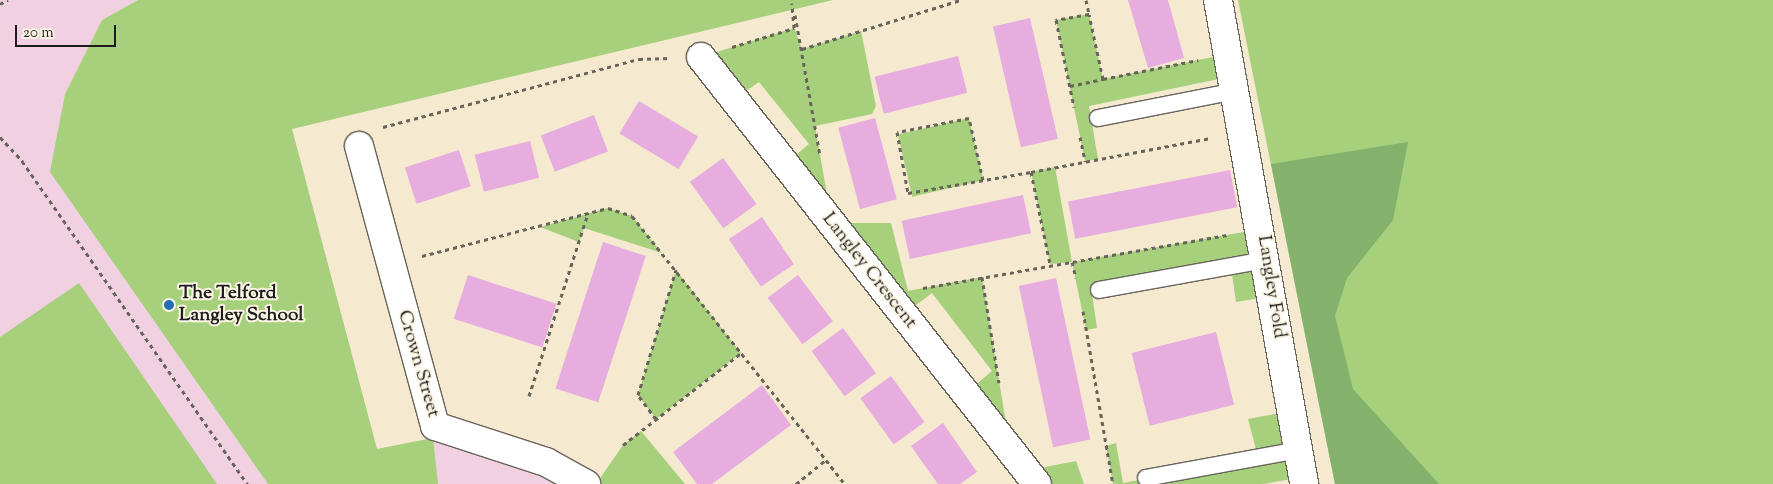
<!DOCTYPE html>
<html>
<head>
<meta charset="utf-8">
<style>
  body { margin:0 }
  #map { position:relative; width:1773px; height:484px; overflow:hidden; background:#f5e9d0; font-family:"Sorts Mill Goudy",serif }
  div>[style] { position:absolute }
  .built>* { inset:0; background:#f1d0e2 }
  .green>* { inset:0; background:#a6d07c; transform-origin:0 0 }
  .forest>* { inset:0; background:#84b26c }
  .building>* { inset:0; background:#e6adde; transform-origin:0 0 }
  .path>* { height:3px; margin-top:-1.5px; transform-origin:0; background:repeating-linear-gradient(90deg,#68645b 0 4px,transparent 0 8px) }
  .roads { filter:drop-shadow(1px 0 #68645b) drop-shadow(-1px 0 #68645b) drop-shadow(0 1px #68645b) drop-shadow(0 -1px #68645b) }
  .service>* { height:16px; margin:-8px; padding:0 8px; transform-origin:8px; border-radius:8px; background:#fff }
  .minor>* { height:28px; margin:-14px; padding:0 14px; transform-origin:14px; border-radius:14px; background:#fff }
  .dots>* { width:14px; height:14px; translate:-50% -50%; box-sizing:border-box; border:2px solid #fcf5e5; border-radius:50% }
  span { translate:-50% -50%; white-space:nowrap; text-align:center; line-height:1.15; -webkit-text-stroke:4px #fcf5e5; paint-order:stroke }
  .street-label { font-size:19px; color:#1c1c1c }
  .poi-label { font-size:19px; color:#1c1c1c; font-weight:700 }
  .left { translate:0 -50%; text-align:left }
  .scale { position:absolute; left:15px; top:25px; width:101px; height:22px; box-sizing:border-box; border:2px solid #1c1c1c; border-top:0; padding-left:6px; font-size:15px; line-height:18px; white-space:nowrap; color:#1c1c1c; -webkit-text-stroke:4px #fcf5e5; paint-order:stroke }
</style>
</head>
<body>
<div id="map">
  <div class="built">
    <i style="clip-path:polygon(0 0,138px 0,102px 20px,65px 94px,292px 129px,377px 449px,433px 438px,533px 470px,559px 484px,0 484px)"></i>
  </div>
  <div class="green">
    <i style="clip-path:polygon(138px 0,833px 0,292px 129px,377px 449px,433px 438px,438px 484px,268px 484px,50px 172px,65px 94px,102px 20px)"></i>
    <i style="clip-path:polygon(1238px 0,1773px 0,1773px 484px,1335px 484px)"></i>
    <i style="clip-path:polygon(1089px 14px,1103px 79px,1228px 54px,1233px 76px,1089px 106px,1098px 159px,1085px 161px,1056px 20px)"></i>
    <i style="clip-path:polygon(794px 28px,802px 49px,861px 31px,876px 106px,872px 114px,815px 126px,832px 223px,891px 223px,908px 291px,982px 277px,1006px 423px,966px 393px,992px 371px,932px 293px,903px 315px,785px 164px,809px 144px,759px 82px,734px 99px,701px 57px)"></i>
    <i style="left:969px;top:118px;width:64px;height:73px;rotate:77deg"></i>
    <i style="clip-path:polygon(1055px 167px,1072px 262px,1261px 229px,1272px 296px,1236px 302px,1231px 267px,1099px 290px,1092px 294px,1097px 328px,1086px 330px,1072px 262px,1050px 264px,1031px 172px)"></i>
    <i style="clip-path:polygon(608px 208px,632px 216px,662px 253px,584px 228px,579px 242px,540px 227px)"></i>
    <i style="clip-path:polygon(676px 270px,741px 353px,656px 419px,638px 395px)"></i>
    <i style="clip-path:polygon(79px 283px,217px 484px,0 484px,0 337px)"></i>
    <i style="clip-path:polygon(1291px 411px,1303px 477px,1263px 484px,1113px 484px,1106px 446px,1116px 443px,1123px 483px,1258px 457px,1248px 419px)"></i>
    <i style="clip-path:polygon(641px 431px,685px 484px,596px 484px,623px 445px)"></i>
    <i style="clip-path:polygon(1076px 461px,1084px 484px,1037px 484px,1040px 468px)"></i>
  </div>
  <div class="forest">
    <i style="clip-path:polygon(1408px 142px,1393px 220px,1347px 278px,1335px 316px,1353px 389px,1439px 484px,1335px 484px,1271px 164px)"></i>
  </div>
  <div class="building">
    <i style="clip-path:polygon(1128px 0,1168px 0,1184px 58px,1148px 68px)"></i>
    <i style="left:1030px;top:18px;width:124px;height:38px;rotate:77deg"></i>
    <i style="left:958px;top:56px;width:38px;height:86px;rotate:76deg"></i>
    <i style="left:639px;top:101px;width:69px;height:38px;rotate:31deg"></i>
    <i style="left:594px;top:115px;width:39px;height:57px;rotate:69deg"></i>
    <i style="left:875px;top:118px;width:84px;height:38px;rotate:75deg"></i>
    <i style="left:530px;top:141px;width:38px;height:57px;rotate:76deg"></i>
    <i style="left:459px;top:150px;width:38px;height:57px;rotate:72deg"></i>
    <i style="left:723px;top:158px;width:57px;height:41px;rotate:54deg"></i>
    <i style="left:1230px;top:170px;width:38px;height:165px;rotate:79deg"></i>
    <i style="left:1023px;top:195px;width:39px;height:124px;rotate:78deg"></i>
    <i style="left:762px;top:217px;width:57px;height:40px;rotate:56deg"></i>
    <i style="left:603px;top:242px;width:45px;height:154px;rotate:18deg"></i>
    <i style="left:468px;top:275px;width:93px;height:46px;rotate:18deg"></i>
    <i style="left:798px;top:275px;width:58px;height:38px;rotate:53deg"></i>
    <i style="left:1056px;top:278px;width:165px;height:38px;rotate:78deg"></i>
    <i style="left:843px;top:328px;width:56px;height:39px;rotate:54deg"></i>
    <i style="left:1216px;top:332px;width:75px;height:87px;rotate:76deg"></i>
    <i style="left:891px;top:376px;width:57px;height:38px;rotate:54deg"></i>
    <i style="clip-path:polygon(762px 385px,791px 425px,712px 484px,697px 484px,673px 452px)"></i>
    <i style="clip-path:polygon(943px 423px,977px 472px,960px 484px,938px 484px,911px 446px)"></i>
  </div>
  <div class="path">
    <i style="left:1086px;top:0;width:14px;rotate:78deg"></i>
    <i style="left:0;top:4px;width:9px;rotate:-27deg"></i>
    <i style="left:795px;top:15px;width:143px;rotate:79.9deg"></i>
    <i style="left:732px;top:47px;width:65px;rotate:-17deg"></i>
    <i style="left:794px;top:28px;width:25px;rotate:-95deg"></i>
    <i style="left:802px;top:49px;width:165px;rotate:-17.2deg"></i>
    <i style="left:1103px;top:79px;width:97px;rotate:-11.3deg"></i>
    <i style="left:1070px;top:86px;width:34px;rotate:-12deg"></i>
    <i style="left:1103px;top:79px;width:66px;rotate:-102.2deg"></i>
    <i style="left:1089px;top:14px;width:34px;rotate:170deg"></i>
    <i style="left:1056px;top:20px;width:89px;rotate:78.3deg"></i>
    <i style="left:383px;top:127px;width:265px;rotate:-14.9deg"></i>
    <i style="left:639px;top:59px;width:31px;rotate:-2deg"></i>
    <i style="left:0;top:137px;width:33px;rotate:47deg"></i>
    <i style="left:22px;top:161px;width:394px;rotate:55.1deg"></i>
    <i style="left:1080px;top:137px;width:25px;rotate:78deg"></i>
    <i style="left:1031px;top:172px;width:94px;rotate:78.3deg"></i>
    <i style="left:983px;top:180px;width:64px;rotate:-102.7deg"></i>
    <i style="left:969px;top:118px;width:73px;rotate:169deg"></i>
    <i style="left:897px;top:132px;width:62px;rotate:79.8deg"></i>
    <i style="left:908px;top:193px;width:125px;rotate:-9.7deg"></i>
    <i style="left:1031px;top:172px;width:183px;rotate:-10.7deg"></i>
    <i style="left:422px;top:256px;width:192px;rotate:-14.5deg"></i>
    <i style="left:608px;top:208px;width:25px;rotate:18deg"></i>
    <i style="left:632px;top:216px;width:312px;rotate:51.5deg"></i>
    <i style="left:1072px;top:262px;width:16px;rotate:76deg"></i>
    <i style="left:982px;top:277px;width:107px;rotate:80.9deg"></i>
    <i style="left:923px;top:288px;width:310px;rotate:-9.9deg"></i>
    <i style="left:1083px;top:311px;width:176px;rotate:80.2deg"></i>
    <i style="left:529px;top:396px;width:189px;rotate:-72.1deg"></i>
    <i style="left:656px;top:419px;width:30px;rotate:-127deg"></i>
    <i style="left:638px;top:395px;width:131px;rotate:-73.1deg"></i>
    <i style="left:623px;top:445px;width:150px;rotate:-37.9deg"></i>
    <i style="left:796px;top:484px;width:38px;rotate:-39deg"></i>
    <i style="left:826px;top:460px;width:31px;rotate:52deg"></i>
  </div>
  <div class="roads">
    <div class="service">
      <i style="left:1098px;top:118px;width:140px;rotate:-11.1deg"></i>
      <i style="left:1099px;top:290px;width:170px;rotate:-10.2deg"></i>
      <i style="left:1146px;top:478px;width:155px;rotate:-10.4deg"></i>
    </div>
    <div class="minor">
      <i style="left:1218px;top:0;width:492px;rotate:79.9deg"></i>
      <i style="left:701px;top:57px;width:543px;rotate:51.8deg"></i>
      <i style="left:359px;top:146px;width:290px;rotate:74.8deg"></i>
      <i style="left:435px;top:426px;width:117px;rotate:18deg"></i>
      <i style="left:546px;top:462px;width:46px;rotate:28.8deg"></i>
    </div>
  </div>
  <div class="dots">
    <i style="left:169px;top:305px;background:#1f6fb2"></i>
  </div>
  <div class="street-label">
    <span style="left:869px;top:271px;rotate:52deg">Langley Crescent</span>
    <span style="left:1271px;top:287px;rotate:81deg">Langley Fold</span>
    <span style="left:418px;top:364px;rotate:74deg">Crown Street</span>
  </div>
  <div class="poi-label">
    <span class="left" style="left:179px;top:305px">The Telford<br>Langley School</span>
  </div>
  <div class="scale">20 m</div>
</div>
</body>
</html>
